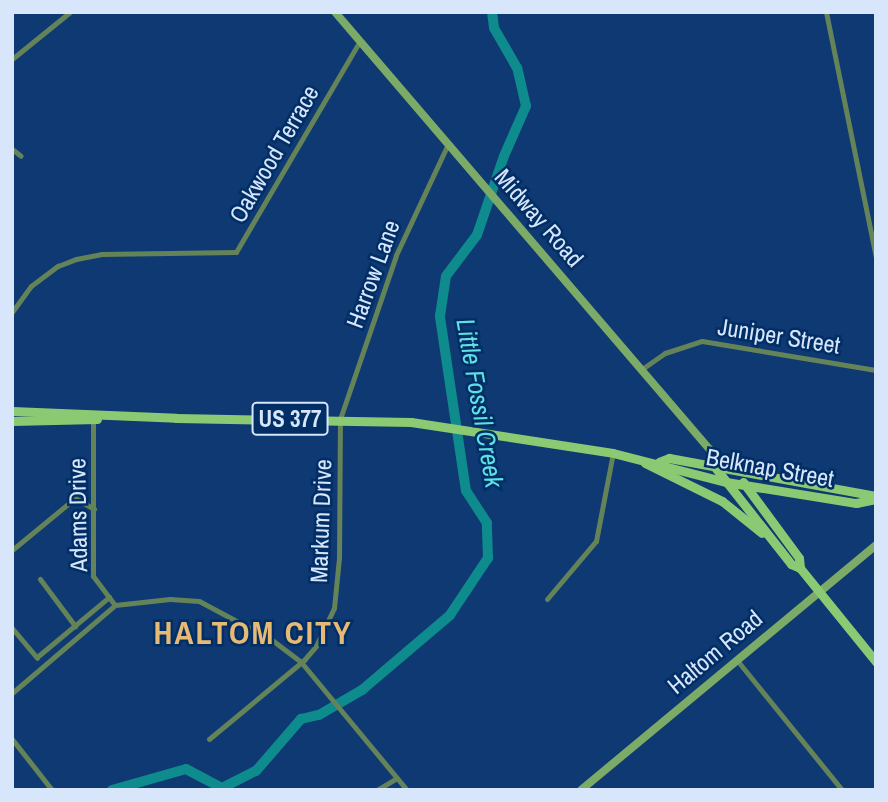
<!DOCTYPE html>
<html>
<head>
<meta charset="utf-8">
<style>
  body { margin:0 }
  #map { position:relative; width:888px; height:802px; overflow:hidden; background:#0e3972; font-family:"Archivo Narrow",sans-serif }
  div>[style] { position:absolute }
  .river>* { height:10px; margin:-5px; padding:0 5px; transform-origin:5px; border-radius:5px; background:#0e8b8d }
  .minor>* { height:5px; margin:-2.5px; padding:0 2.5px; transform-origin:2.5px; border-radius:2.5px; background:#658359 }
  .secondary>* { height:8px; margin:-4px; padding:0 4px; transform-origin:4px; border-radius:4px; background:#7bab67 }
  .primary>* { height:9px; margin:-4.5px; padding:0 4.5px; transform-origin:4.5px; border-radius:4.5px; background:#8bca72 }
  span { translate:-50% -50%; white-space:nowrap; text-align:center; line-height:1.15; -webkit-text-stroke:5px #022e66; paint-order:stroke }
  .shield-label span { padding:2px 5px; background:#022e66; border:2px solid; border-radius:5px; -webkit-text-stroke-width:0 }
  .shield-label { font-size:23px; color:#d7e6fb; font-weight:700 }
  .street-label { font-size:24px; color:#d7e6fb }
  .water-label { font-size:26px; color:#5fe1e4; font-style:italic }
  .district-label { font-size:32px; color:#e6b975; font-weight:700; letter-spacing:2px }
  .frame { position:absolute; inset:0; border:14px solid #d7e6fb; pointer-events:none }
</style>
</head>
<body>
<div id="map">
  <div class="river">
    <i style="left:112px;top:790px;width:77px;rotate:-15.8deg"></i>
    <i style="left:186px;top:769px;width:41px;rotate:27.8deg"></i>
    <i style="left:222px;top:788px;width:38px;rotate:-27deg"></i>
    <i style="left:256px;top:771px;width:69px;rotate:-49.1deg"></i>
    <i style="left:301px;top:719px;width:18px;rotate:-13deg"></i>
    <i style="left:319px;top:715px;width:50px;rotate:-30.2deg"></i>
    <i style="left:362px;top:690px;width:116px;rotate:-40.4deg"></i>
    <i style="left:450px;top:615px;width:69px;rotate:-56.3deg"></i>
    <i style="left:488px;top:558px;width:35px;rotate:-92deg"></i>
    <i style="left:487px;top:523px;width:38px;rotate:-123deg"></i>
    <i style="left:466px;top:491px;width:177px;rotate:-98.5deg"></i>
    <i style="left:440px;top:316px;width:40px;rotate:-81.5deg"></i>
    <i style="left:446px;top:276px;width:51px;rotate:-52.9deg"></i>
    <i style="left:477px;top:235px;width:83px;rotate:-71.1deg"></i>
    <i style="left:504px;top:156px;width:55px;rotate:-66.3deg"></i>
    <i style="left:526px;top:106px;width:39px;rotate:-103deg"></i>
    <i style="left:517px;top:68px;width:46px;rotate:-119.9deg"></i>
    <i style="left:494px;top:28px;width:16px;rotate:-97deg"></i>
  </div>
  <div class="minor">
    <i style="left:826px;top:12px;width:251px;rotate:78.5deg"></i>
    <i style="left:12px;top:59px;width:75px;rotate:-39deg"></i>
    <i style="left:12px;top:149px;width:11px;rotate:38deg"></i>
    <i style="left:12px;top:312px;width:32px;rotate:-54deg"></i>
    <i style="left:31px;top:286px;width:34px;rotate:-37deg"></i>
    <i style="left:58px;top:266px;width:19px;rotate:-21deg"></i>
    <i style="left:76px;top:259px;width:25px;rotate:-11deg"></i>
    <i style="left:101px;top:254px;width:135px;rotate:-0.8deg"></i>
    <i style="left:236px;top:252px;width:243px;rotate:-59.6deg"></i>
    <i style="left:642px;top:369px;width:28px;rotate:-35deg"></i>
    <i style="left:665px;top:353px;width:39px;rotate:-18deg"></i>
    <i style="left:702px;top:341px;width:176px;rotate:9.5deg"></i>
    <i style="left:93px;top:419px;width:157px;rotate:90deg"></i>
    <i style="left:93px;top:576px;width:36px;rotate:53deg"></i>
    <i style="left:12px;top:550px;width:82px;rotate:-39.5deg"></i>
    <i style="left:75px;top:498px;width:22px;rotate:30deg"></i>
    <i style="left:40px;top:579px;width:59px;rotate:53.3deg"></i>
    <i style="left:547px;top:599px;width:76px;rotate:-49.8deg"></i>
    <i style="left:596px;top:541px;width:90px;rotate:-79.1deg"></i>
    <i style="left:12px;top:628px;width:39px;rotate:50deg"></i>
    <i style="left:37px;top:657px;width:94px;rotate:-39.8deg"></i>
    <i style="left:736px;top:659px;width:169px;rotate:51deg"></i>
    <i style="left:12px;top:693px;width:135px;rotate:-40.5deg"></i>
    <i style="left:115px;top:605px;width:55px;rotate:-6.2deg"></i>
    <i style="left:170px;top:599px;width:29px;rotate:4deg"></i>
    <i style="left:199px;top:601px;width:83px;rotate:28.1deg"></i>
    <i style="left:272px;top:640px;width:36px;rotate:37deg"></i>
    <i style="left:301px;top:662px;width:166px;rotate:50.4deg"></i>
    <i style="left:12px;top:739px;width:65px;rotate:51.9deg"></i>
    <i style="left:209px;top:739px;width:124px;rotate:-39.7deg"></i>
    <i style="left:304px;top:660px;width:18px;rotate:-49deg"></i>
    <i style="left:316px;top:646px;width:42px;rotate:-64.7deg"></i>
    <i style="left:334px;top:608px;width:50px;rotate:-84.3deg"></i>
    <i style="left:339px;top:558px;width:139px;rotate:-89.6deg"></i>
    <i style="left:340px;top:419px;width:173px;rotate:-71.1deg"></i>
    <i style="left:396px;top:255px;width:123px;rotate:-64.9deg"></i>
    <i style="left:377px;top:790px;width:23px;rotate:-31deg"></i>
  </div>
  <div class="secondary">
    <i style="left:335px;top:12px;width:578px;rotate:49.42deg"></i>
    <i style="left:711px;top:451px;width:29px;rotate:38deg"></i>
    <i style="left:581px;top:790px;width:383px;rotate:-39.7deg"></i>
  </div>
  <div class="primary">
    <i style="left:12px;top:411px;width:164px;rotate:2.4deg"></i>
    <i style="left:176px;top:418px;width:235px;rotate:1deg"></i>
    <i style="left:411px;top:422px;width:204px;rotate:8.7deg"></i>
    <i style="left:613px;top:453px;width:117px;rotate:14.4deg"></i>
    <i style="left:726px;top:482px;width:132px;rotate:9.2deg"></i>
    <i style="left:856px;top:503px;width:20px;rotate:-11deg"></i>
    <i style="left:12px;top:421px;width:85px;rotate:-1.3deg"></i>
    <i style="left:659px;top:462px;width:11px;rotate:-22deg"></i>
    <i style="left:669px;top:458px;width:210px;rotate:10.4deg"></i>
    <i style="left:645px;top:463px;width:86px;rotate:26.3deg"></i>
    <i style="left:722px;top:501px;width:51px;rotate:38.7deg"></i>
    <i style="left:714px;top:466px;width:125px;rotate:51.8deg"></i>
    <i style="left:791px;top:564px;width:10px;rotate:24deg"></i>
    <i style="left:800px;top:568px;width:121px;rotate:51deg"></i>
    <i style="left:743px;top:482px;width:94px;rotate:53.6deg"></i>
    <i style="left:799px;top:558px;width:10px;rotate:84deg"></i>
  </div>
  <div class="shield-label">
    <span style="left:290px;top:419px">US 377</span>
  </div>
  <div class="street-label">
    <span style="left:274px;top:154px;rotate:-60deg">Oakwood Terrace</span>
    <span style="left:539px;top:218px;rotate:49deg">Midway Road</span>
    <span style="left:373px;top:274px;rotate:-70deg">Harrow Lane</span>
    <span style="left:779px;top:336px;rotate:9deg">Juniper Street</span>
    <span style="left:770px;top:468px;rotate:10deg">Belknap Street</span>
    <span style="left:78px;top:515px;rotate:-91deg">Adams Drive</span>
    <span style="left:321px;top:521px;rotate:-88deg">Markum Drive</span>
    <span style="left:715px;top:652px;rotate:-40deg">Haltom Road</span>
  </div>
  <div class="water-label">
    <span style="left:480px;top:403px;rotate:80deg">Little Fossil Creek</span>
  </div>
  <div class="district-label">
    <span style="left:253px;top:633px">HALTOM CITY</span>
  </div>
  <div class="frame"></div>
</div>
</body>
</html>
